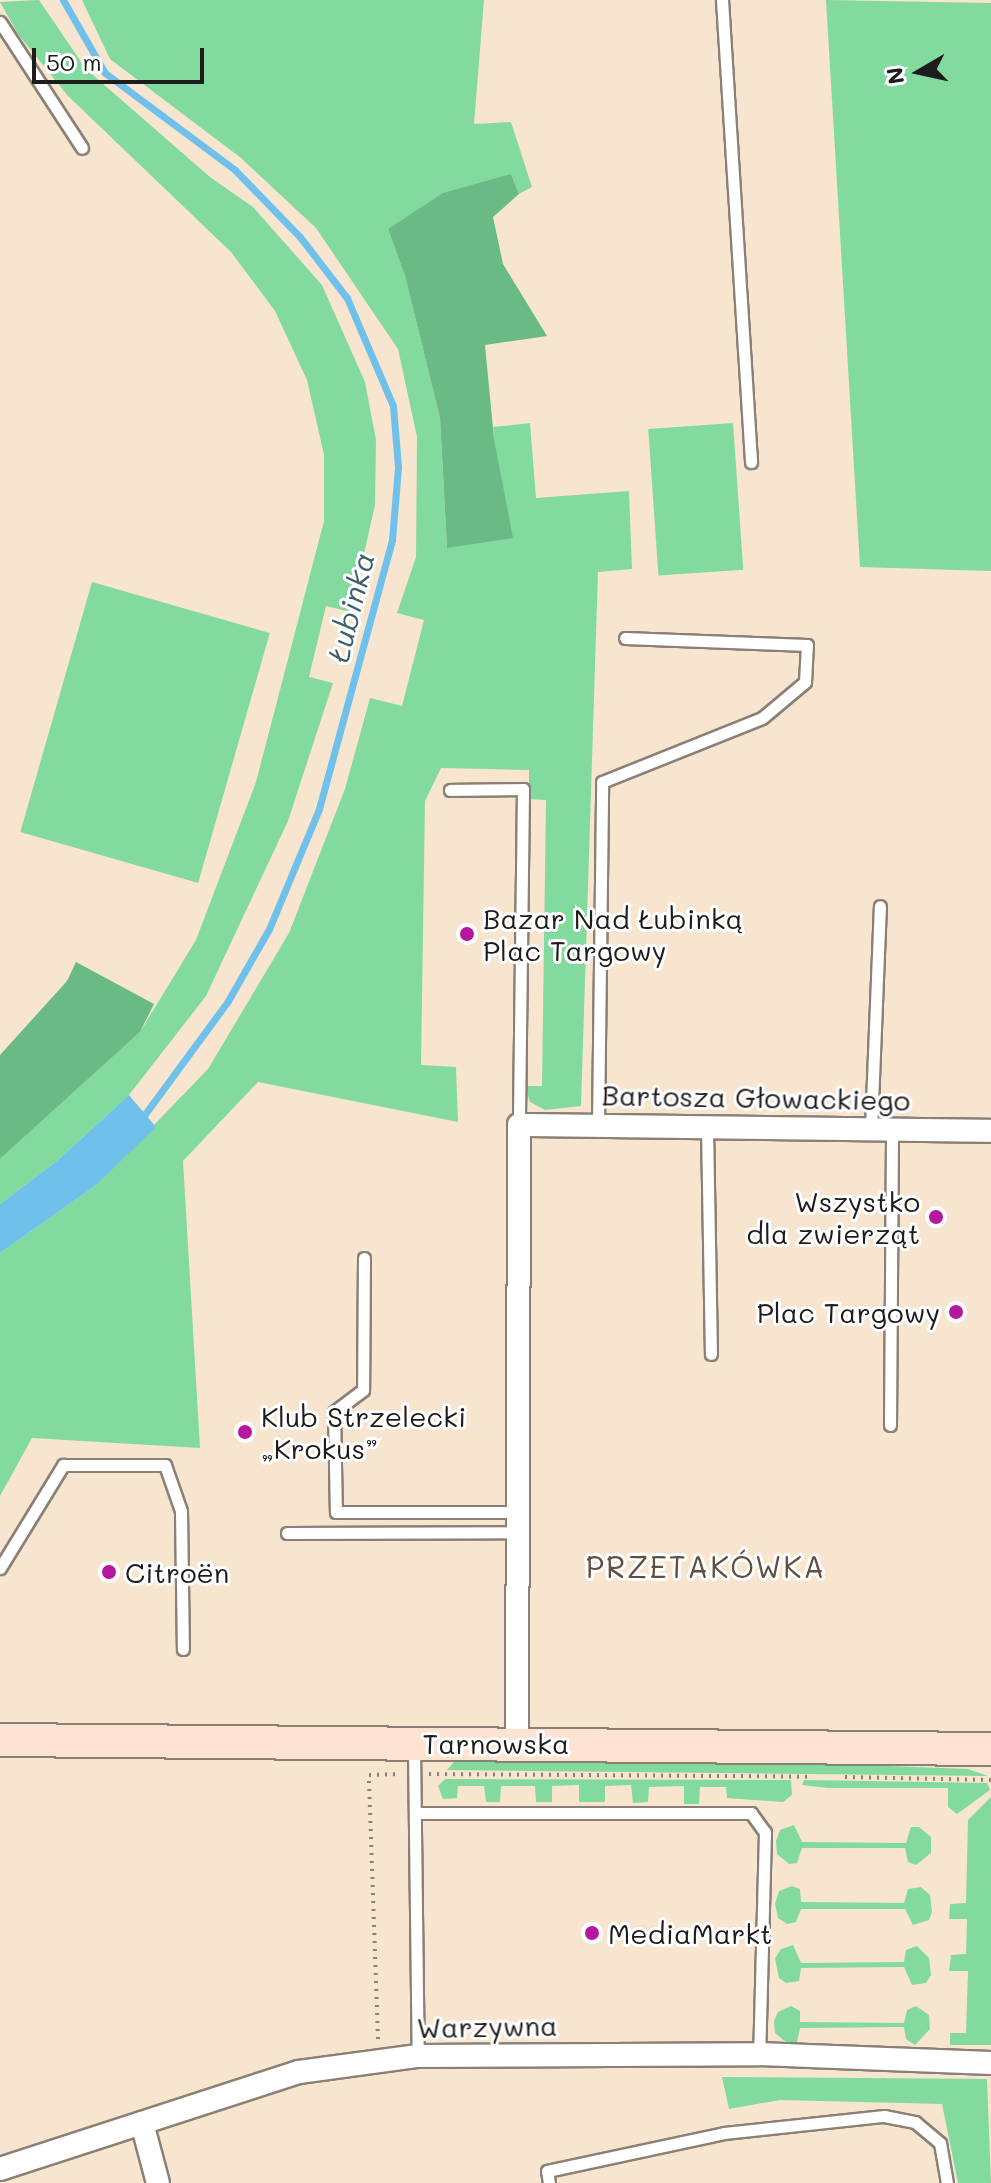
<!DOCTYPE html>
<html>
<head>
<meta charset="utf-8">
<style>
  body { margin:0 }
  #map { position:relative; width:991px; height:2183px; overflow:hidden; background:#f7e5cf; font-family:Mali,sans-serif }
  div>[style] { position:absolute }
  .green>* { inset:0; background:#83da9f; transform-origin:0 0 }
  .forest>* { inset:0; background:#6aba86 }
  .water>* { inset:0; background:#6fc0ea }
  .stream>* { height:7px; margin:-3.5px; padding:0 3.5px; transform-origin:3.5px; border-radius:3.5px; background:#6fc0ea }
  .path>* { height:4px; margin-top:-2px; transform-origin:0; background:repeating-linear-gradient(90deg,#8a8076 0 2px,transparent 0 8px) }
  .roads { filter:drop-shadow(2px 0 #8a8076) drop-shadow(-2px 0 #8a8076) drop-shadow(0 2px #8a8076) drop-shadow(0 -2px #8a8076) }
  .service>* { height:11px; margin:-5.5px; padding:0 5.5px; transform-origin:5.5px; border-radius:5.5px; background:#fff }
  .minor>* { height:22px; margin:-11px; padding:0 11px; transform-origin:11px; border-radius:11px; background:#fff }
  .secondary>* { height:32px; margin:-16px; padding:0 16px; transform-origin:16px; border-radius:16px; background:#fee3d2 }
  .dots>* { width:22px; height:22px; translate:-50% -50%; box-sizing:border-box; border:4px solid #fff; border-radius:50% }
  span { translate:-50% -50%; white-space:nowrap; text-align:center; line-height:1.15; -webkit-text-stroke:6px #fff; paint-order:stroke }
  .poi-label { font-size:28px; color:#1c1c1c }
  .left { translate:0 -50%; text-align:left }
  .right { translate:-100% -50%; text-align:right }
  .street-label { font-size:28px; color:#1c1c1c }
  .water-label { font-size:30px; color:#3d5e6e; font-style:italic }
  .neighbourhood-label { font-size:30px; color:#604f41; letter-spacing:2px }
  .north { position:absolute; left:879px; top:32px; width:80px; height:80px; -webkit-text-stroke:6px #fff; paint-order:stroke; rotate:261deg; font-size:22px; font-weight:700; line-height:32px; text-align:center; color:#1c1c1c }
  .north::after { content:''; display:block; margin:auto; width:28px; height:36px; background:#1c1c1c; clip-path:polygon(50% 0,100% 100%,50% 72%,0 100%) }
  .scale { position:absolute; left:32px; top:48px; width:172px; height:36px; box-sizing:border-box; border:4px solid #1c1c1c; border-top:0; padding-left:10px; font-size:24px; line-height:28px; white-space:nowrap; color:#1c1c1c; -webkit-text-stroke:6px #fff; paint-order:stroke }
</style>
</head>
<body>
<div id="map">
  <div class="green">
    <i style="clip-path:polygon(39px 0,86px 69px,210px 177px,253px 207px,322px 285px,365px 382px,376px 440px,375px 505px,351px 612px,326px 606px,309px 677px,333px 683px,288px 821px,206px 996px,129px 1095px,58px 1160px,0 1204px,0 1159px,140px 1032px,196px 940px,256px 782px,324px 521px,324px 455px,307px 380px,275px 311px,231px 252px,68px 96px,18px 34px,0 2px)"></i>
    <i style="clip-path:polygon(82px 0,484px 0,474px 124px,511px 122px,532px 187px,519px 194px,511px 174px,388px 229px,405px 276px,440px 418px,447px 548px,494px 439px,493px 427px,530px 423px,536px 498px,629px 491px,632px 569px,598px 572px,581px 1106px,545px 1110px,530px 1102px,525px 1086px,542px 1086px,546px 800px,529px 799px,529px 770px,441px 768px,425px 801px,421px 1065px,456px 1067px,458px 1122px,258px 1082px,183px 1161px,200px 1448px,32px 1438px,0 1496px,0 1253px,95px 1186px,208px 1069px,289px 933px,345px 789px,370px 698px,402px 706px,424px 620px,397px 613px,416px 557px,417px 437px,398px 349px,316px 228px,241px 158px,110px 59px)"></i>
    <i style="clip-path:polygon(826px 0,991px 3px,991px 571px,860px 567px)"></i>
    <i style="left:733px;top:423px;width:147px;height:85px;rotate:86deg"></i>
    <i style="left:92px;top:582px;width:185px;height:260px;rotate:16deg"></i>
    <i style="clip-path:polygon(556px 1760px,810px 1763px,968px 1769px,988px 1776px,447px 1770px,454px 1762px)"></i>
    <i style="clip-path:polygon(445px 1779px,791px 1780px,792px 1795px,783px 1802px,727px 1798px,726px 1787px,700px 1787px,699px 1804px,684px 1804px,684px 1786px,649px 1787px,648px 1802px,633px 1803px,631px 1785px,605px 1786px,605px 1802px,579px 1802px,579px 1785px,552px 1786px,552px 1802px,536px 1802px,535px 1786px,501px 1786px,500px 1802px,486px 1802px,484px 1786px,458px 1786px,457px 1798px,443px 1799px,438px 1786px)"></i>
    <i style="clip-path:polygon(804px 1780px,987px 1783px,990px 1790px,957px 1814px,948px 1807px,948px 1788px,828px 1788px,802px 1785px)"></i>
    <i style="clip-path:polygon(991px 1797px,991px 2045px,950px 2045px,950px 2033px,966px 2033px,968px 1971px,949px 1971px,951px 1955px,966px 1954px,967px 1919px,949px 1919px,950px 1904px,966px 1903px,968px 1820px)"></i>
    <i style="clip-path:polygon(794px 1825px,802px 1842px,906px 1843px,911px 1827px,919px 1827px,931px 1837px,931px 1853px,916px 1865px,908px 1862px,905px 1848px,802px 1848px,797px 1863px,789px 1864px,777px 1854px,776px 1841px,780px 1830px)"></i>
    <i style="clip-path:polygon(792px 1886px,800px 1889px,801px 1902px,904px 1903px,908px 1889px,921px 1887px,930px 1895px,932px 1912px,929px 1920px,913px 1925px,905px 1909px,801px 1909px,796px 1922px,787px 1924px,778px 1918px,775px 1904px,779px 1891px)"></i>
    <i style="clip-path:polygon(793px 1945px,801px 1963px,904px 1962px,906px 1950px,917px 1946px,929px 1958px,931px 1975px,926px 1983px,912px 1985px,904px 1967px,801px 1968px,799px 1981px,786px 1983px,779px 1978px,775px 1958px,781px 1949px)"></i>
    <i style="clip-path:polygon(791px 2006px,800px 2011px,800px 2022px,904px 2023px,907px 2010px,916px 2006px,929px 2015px,930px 2029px,915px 2045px,906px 2039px,904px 2027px,800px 2028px,797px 2042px,787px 2043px,775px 2033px,774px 2021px,778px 2012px)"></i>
    <i style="clip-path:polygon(722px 2077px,987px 2079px,991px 2183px,958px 2183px,942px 2104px,780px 2100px,729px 2109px)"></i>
  </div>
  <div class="forest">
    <i style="clip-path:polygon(511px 174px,519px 194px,493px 217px,503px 264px,547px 336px,485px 345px,494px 439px,513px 538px,447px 548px,440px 418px,405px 276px,388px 229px,443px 193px)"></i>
    <i style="clip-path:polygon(76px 962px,154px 1004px,140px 1032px,0 1159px,0 1055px,67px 981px)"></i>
  </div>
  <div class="water">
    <i style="clip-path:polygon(129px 1095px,156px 1127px,95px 1186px,0 1253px,0 1204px,58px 1160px)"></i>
  </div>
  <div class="stream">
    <i style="left:63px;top:0;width:84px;rotate:60.1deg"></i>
    <i style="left:105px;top:73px;width:162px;rotate:36.7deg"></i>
    <i style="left:235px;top:170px;width:93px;rotate:45.9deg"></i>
    <i style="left:300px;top:237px;width:77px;rotate:52.4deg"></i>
    <i style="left:347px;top:298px;width:117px;rotate:66.9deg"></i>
    <i style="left:393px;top:406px;width:61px;rotate:85.3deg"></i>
    <i style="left:398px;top:467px;width:73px;rotate:94.7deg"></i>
    <i style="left:392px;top:540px;width:279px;rotate:105.2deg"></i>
    <i style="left:319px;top:809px;width:130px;rotate:112.6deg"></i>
    <i style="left:269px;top:929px;width:83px;rotate:119.7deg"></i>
    <i style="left:228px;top:1001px;width:149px;rotate:126.3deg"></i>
  </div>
  <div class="path">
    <i style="left:429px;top:1774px;width:384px;rotate:0.4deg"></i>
    <i style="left:845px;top:1777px;width:146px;rotate:1.2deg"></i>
    <i style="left:378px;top:2039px;width:264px;rotate:-92deg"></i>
    <i style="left:369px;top:1775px;width:32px;rotate:-2deg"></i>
  </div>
  <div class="roads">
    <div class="service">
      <i style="left:722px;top:0;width:463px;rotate:86.4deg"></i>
      <i style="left:0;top:22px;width:150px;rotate:56.9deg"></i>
      <i style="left:450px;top:790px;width:73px;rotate:-0.8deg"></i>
      <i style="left:523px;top:789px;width:336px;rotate:90.7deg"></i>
      <i style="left:598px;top:1126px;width:344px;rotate:-89.3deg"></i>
      <i style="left:602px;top:782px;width:172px;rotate:-21.8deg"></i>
      <i style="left:762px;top:718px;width:56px;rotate:-39.9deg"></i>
      <i style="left:805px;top:682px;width:37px;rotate:-87deg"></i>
      <i style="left:807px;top:645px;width:182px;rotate:-177.8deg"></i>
      <i style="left:707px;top:1127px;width:227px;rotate:89deg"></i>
      <i style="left:871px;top:1128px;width:222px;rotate:-87.7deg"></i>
      <i style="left:364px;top:1258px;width:132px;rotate:90.4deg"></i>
      <i style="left:363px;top:1390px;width:36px;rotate:143deg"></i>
      <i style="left:334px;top:1412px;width:100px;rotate:88.9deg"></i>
      <i style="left:336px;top:1512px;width:183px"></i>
      <i style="left:890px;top:1425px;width:297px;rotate:-89.6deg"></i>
      <i style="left:287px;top:1533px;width:233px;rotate:-0.2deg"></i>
      <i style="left:0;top:1568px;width:121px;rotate:-58.5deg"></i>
      <i style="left:63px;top:1465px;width:102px"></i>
      <i style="left:165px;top:1465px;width:49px;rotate:70.8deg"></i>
      <i style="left:181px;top:1511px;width:138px;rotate:89.2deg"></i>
      <i style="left:414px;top:1748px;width:308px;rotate:89.3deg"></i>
      <i style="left:415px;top:1813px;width:336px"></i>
      <i style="left:751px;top:1813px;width:24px;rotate:54deg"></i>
      <i style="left:765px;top:1832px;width:222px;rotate:91.5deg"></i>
      <i style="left:549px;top:2183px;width:12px;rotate:-99deg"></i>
      <i style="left:547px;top:2171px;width:181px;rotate:-12.1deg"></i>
      <i style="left:724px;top:2133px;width:161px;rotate:-6.1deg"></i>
      <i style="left:884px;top:2116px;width:32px;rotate:11deg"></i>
      <i style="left:915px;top:2122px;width:33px;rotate:40deg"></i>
      <i style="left:940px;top:2143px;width:41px;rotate:80.1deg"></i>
    </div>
    <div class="minor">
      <i style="left:517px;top:1743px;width:618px;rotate:-89.81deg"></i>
      <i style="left:519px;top:1125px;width:472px;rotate:0.7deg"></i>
      <i style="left:142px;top:2123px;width:62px;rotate:75.1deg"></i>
      <i style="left:0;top:2169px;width:314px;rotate:-18deg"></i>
      <i style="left:299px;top:2072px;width:120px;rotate:-7.7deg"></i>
      <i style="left:418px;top:2056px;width:341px;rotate:-0.3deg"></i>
      <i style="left:759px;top:2054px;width:232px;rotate:2.2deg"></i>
    </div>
    <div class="secondary">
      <i style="left:0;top:1740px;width:991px;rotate:0.52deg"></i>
    </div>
  </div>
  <div class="dots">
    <i style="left:467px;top:934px;background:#b5179e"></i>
    <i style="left:936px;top:1217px;background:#b5179e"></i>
    <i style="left:956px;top:1312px;background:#b5179e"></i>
    <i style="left:245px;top:1432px;background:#b5179e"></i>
    <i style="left:109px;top:1572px;background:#b5179e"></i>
    <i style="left:592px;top:1933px;background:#b5179e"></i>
  </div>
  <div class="poi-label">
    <span class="left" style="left:483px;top:934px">Bazar Nad Łubinką<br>Plac Targowy</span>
    <span class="right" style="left:920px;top:1217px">Wszystko<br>dla zwierząt</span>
    <span class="right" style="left:940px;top:1312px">Plac Targowy</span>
    <span class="left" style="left:261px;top:1432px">Klub Strzelecki<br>„Krokus”</span>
    <span class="left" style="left:125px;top:1572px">Citroën</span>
    <span class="left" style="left:608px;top:1933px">MediaMarkt</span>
  </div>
  <div class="street-label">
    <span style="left:756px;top:1097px;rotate:1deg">Bartosza Głowackiego</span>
    <span style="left:496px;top:1743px">Tarnowska</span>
    <span style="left:487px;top:2026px;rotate:-1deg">Warzywna</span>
  </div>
  <div class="water-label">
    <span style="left:350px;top:607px;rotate:-76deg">Łubinka</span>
  </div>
  <div class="neighbourhood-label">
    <span style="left:706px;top:1566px">PRZETAKÓWKA</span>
  </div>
  <div class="north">N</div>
  <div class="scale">50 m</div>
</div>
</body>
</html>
